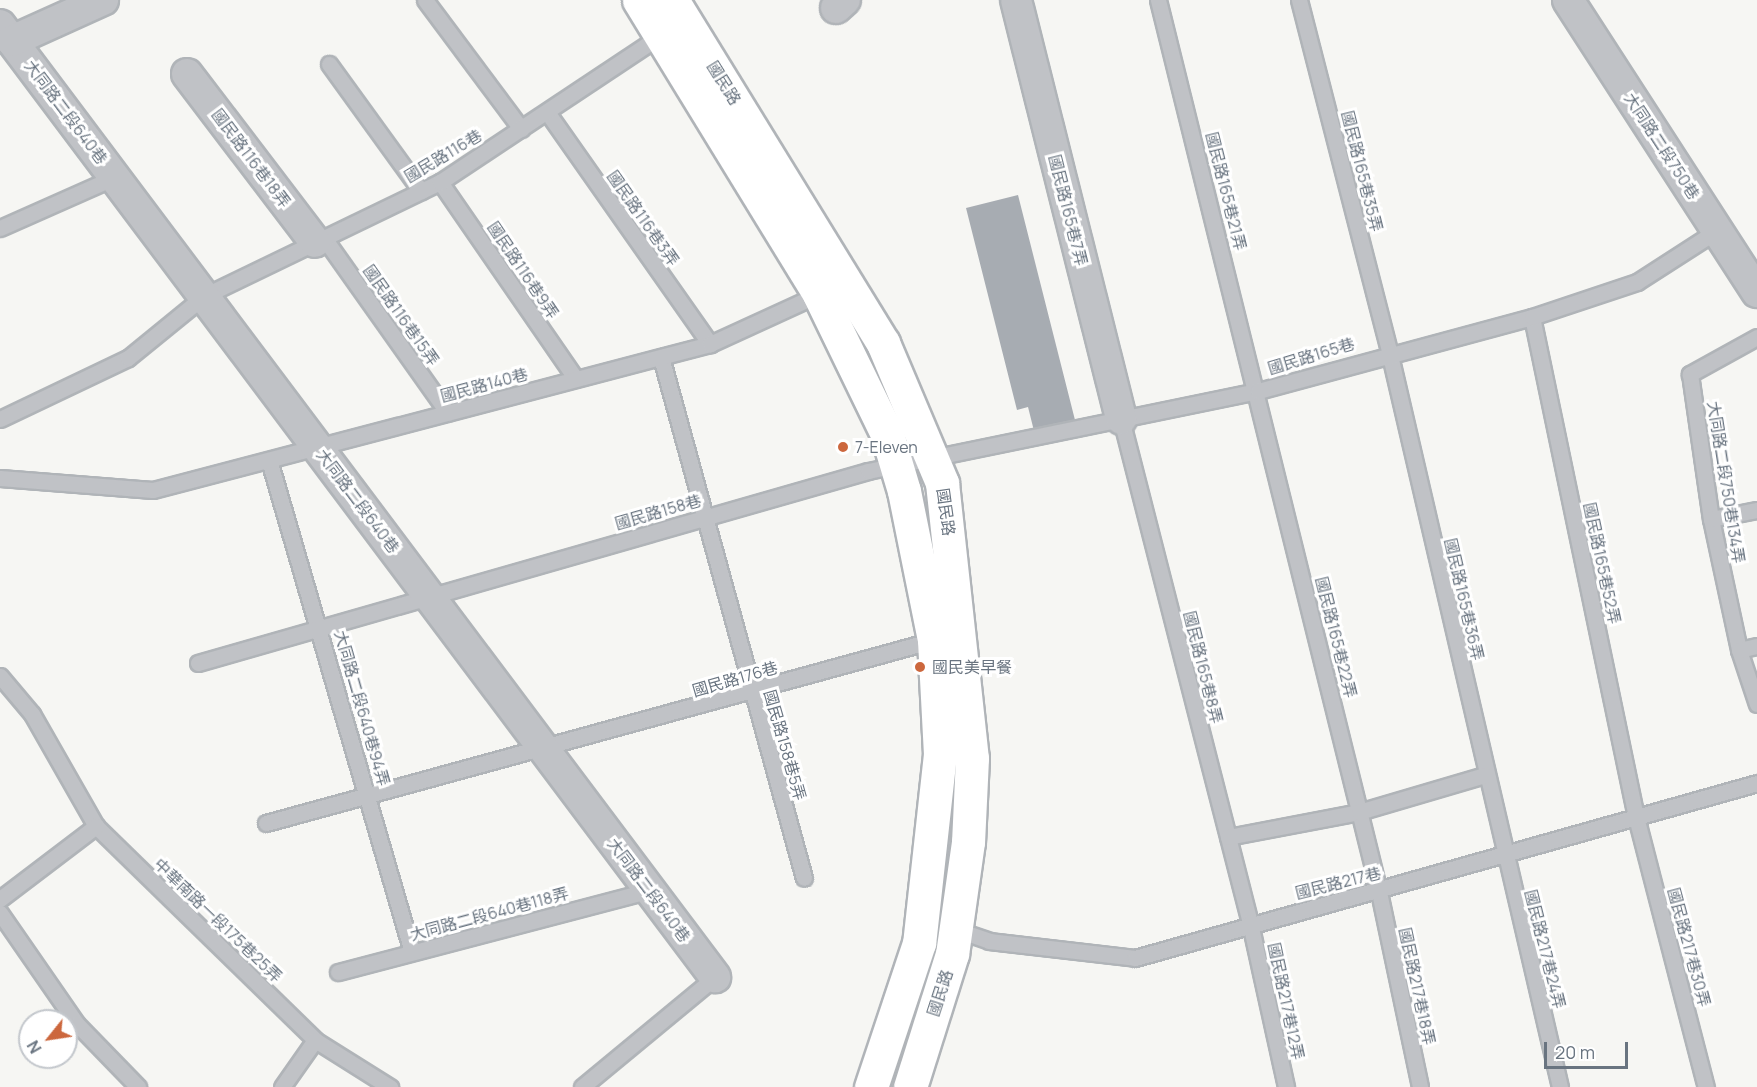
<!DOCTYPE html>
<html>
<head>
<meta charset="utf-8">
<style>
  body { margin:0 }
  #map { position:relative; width:1757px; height:1087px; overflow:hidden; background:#f6f6f3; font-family:Manrope,"Noto Sans TC",sans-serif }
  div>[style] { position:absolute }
  .building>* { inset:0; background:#a7acb2 }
  .roads { filter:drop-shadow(2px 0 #b0b4b8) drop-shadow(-2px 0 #b0b4b8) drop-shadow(0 2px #b0b4b8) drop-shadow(0 -2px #b0b4b8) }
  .lane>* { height:15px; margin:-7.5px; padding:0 7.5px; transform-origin:7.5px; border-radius:7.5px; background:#c0c2c6 }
  .street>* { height:30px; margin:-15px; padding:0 15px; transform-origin:15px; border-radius:15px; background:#c0c2c6 }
  .secondary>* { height:33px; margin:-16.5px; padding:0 16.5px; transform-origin:16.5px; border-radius:16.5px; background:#fff }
  .dots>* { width:16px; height:16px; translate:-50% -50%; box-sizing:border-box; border:3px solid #fff; border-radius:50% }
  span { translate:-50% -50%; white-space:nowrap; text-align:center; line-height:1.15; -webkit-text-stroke:6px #fff; paint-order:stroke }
  .street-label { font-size:16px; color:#697480 }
  .poi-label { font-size:16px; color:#697480 }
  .left { translate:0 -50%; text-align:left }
  .north { position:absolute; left:18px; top:1009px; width:60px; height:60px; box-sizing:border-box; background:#fff; border:2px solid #c3c7cc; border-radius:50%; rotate:240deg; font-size:16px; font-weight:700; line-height:24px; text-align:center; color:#697480 }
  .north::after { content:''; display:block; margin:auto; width:21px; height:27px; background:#cc673d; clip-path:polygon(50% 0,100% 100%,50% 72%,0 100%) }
  .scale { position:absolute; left:1544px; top:1042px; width:84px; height:27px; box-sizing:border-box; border:3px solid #697480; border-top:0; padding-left:8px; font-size:18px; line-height:21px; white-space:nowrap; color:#697480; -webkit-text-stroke:4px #fff; paint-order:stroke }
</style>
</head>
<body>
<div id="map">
  <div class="building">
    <i style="clip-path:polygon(1018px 195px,1075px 420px,1034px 431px,1028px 407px,1017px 410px,966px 208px)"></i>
  </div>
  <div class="roads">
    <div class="lane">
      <i style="left:425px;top:0;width:161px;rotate:53.3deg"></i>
      <i style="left:1158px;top:0;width:919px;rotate:76.08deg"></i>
      <i style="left:1379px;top:892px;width:199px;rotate:78.1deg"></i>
      <i style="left:1299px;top:0;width:362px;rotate:75.6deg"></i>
      <i style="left:1389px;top:351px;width:756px;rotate:76.92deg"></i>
      <i style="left:329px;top:64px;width:157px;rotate:54.1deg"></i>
      <i style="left:547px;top:112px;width:284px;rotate:54.9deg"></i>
      <i style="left:440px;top:182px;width:239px;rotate:55.4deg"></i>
      <i style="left:0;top:228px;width:126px;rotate:-23.9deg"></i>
      <i style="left:324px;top:238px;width:214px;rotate:54.7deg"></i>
      <i style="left:1532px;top:317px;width:511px;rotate:78.25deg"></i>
      <i style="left:1636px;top:817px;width:279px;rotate:75.5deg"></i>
      <i style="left:1757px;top:337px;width:77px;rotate:151.1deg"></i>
      <i style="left:1690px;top:374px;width:147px;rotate:81.8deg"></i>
      <i style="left:1711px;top:519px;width:134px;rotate:77.9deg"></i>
      <i style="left:1739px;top:650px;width:57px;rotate:71.6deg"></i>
      <i style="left:661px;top:357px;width:540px;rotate:74.65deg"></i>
      <i style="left:0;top:419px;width:142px;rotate:-25.5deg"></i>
      <i style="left:128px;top:358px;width:98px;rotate:-39.2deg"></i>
      <i style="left:204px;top:296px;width:262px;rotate:-25.8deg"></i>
      <i style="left:440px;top:182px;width:269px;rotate:-33.6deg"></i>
      <i style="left:1121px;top:419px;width:520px;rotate:75.64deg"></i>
      <i style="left:1250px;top:923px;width:168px;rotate:77.6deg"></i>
      <i style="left:269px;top:460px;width:512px;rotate:73.79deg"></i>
      <i style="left:0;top:478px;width:153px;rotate:4.5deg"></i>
      <i style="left:153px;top:490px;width:576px;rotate:-14.69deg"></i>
      <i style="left:710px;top:344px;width:120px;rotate:-24.6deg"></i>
      <i style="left:1711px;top:519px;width:47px;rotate:-11.1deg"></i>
      <i style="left:1739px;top:650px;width:18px;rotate:-13deg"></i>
      <i style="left:198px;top:663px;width:697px;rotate:-15.99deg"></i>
      <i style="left:868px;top:471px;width:398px;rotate:-11.6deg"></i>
      <i style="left:1258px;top:391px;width:284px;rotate:-15.1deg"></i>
      <i style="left:1532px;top:317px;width:111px;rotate:-18.4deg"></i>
      <i style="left:1637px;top:282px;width:94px;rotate:-32.8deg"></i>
      <i style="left:0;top:676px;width:50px;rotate:49.9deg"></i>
      <i style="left:32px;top:714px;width:129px;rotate:60.3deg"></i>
      <i style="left:96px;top:826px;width:306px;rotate:44.3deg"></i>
      <i style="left:315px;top:1040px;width:89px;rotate:32.1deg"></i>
      <i style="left:266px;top:823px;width:693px;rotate:-15.32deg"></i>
      <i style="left:1228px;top:837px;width:133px;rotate:-10.8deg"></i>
      <i style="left:1359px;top:812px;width:131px;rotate:-16.4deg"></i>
      <i style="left:0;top:899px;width:121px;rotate:-37.2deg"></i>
      <i style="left:0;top:913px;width:135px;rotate:55.3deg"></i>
      <i style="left:77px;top:1024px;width:88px;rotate:45.9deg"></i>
      <i style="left:952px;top:928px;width:39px;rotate:19deg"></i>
      <i style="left:989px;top:941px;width:147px;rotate:6.6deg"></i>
      <i style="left:1135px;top:958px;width:646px;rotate:-15.71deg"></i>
      <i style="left:338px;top:972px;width:323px;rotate:-14.7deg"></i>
      <i style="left:282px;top:1087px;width:57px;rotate:-54.9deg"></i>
      <i style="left:582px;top:1087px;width:173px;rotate:-39.6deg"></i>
    </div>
    <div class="street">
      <i style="left:1016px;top:0;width:432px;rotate:75.9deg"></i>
      <i style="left:1568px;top:0;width:348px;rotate:57.1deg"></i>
      <i style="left:836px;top:8px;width:12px;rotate:-42deg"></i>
      <i style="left:0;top:25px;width:1191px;rotate:53.09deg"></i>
      <i style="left:12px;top:41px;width:100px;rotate:-24.3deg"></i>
      <i style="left:187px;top:74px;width:211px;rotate:52.7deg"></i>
    </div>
    <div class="secondary">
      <i style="left:639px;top:0;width:345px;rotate:58.5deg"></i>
      <i style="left:819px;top:294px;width:156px;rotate:64.1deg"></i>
      <i style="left:887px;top:434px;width:59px;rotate:73.4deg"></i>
      <i style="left:904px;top:491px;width:152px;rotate:78.6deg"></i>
      <i style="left:934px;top:640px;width:114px;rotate:87deg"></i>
      <i style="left:940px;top:754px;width:190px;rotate:96.3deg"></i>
      <i style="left:919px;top:943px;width:152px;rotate:108.4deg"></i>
      <i style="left:672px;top:0;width:403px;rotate:58.4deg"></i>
      <i style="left:883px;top:343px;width:152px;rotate:67.1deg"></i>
      <i style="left:942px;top:483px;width:277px;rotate:83.8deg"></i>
      <i style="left:972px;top:758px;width:84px;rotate:92.7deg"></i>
      <i style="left:968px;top:842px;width:113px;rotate:98.1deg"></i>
      <i style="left:952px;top:954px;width:139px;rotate:107.5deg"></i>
    </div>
  </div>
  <div class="dots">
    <i style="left:843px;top:447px;background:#cc673d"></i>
    <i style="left:920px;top:667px;background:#cc673d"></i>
  </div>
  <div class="street-label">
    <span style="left:724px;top:83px;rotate:58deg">國民路</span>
    <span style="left:66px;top:112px;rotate:53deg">大同路二段640巷</span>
    <span style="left:1662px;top:146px;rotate:57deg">大同路二段750巷</span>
    <span style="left:443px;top:156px;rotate:-31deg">國民路116巷</span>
    <span style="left:251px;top:158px;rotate:53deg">國民路116巷18弄</span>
    <span style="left:1362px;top:171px;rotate:76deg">國民路165巷35弄</span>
    <span style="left:1226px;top:191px;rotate:76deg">國民路165巷21弄</span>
    <span style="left:1068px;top:210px;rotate:76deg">國民路165巷7弄</span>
    <span style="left:643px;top:218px;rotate:55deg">國民路116巷3弄</span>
    <span style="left:523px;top:270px;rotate:56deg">國民路116巷9弄</span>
    <span style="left:401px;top:315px;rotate:55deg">國民路116巷15弄</span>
    <span style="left:1311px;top:356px;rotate:-17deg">國民路165巷</span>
    <span style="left:484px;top:385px;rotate:-15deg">國民路140巷</span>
    <span style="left:1726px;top:482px;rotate:81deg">大同路二段750巷134弄</span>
    <span style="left:358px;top:501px;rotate:53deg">大同路二段640巷</span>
    <span style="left:658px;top:512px;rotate:-16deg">國民路158巷</span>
    <span style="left:946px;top:512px;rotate:82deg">國民路</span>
    <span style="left:1602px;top:563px;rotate:78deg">國民路165巷52弄</span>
    <span style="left:1464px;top:599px;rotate:77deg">國民路165巷36弄</span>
    <span style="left:1336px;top:637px;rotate:76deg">國民路165巷22弄</span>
    <span style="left:1203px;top:667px;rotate:76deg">國民路165巷8弄</span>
    <span style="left:735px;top:679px;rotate:-16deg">國民路176巷</span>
    <span style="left:362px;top:708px;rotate:74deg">大同路二段640巷94弄</span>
    <span style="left:785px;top:745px;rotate:74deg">國民路158巷5弄</span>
    <span style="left:1338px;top:883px;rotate:-14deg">國民路217巷</span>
    <span style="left:649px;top:890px;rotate:53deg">大同路二段640巷</span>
    <span style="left:489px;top:914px;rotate:-15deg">大同路二段640巷118弄</span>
    <span style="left:218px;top:920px;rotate:44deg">中華南路一段175巷25弄</span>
    <span style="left:1689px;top:947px;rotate:75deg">國民路217巷30弄</span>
    <span style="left:1545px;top:949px;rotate:76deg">國民路217巷24弄</span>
    <span style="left:1417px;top:986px;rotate:78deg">國民路217巷18弄</span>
    <span style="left:940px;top:993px;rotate:-72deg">國民路</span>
    <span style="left:1286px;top:1001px;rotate:78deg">國民路217巷12弄</span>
  </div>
  <div class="poi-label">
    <span class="left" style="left:855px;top:447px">7-Eleven</span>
    <span class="left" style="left:932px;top:667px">國民美早餐</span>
  </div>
  <div class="north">N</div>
  <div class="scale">20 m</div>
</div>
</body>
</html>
